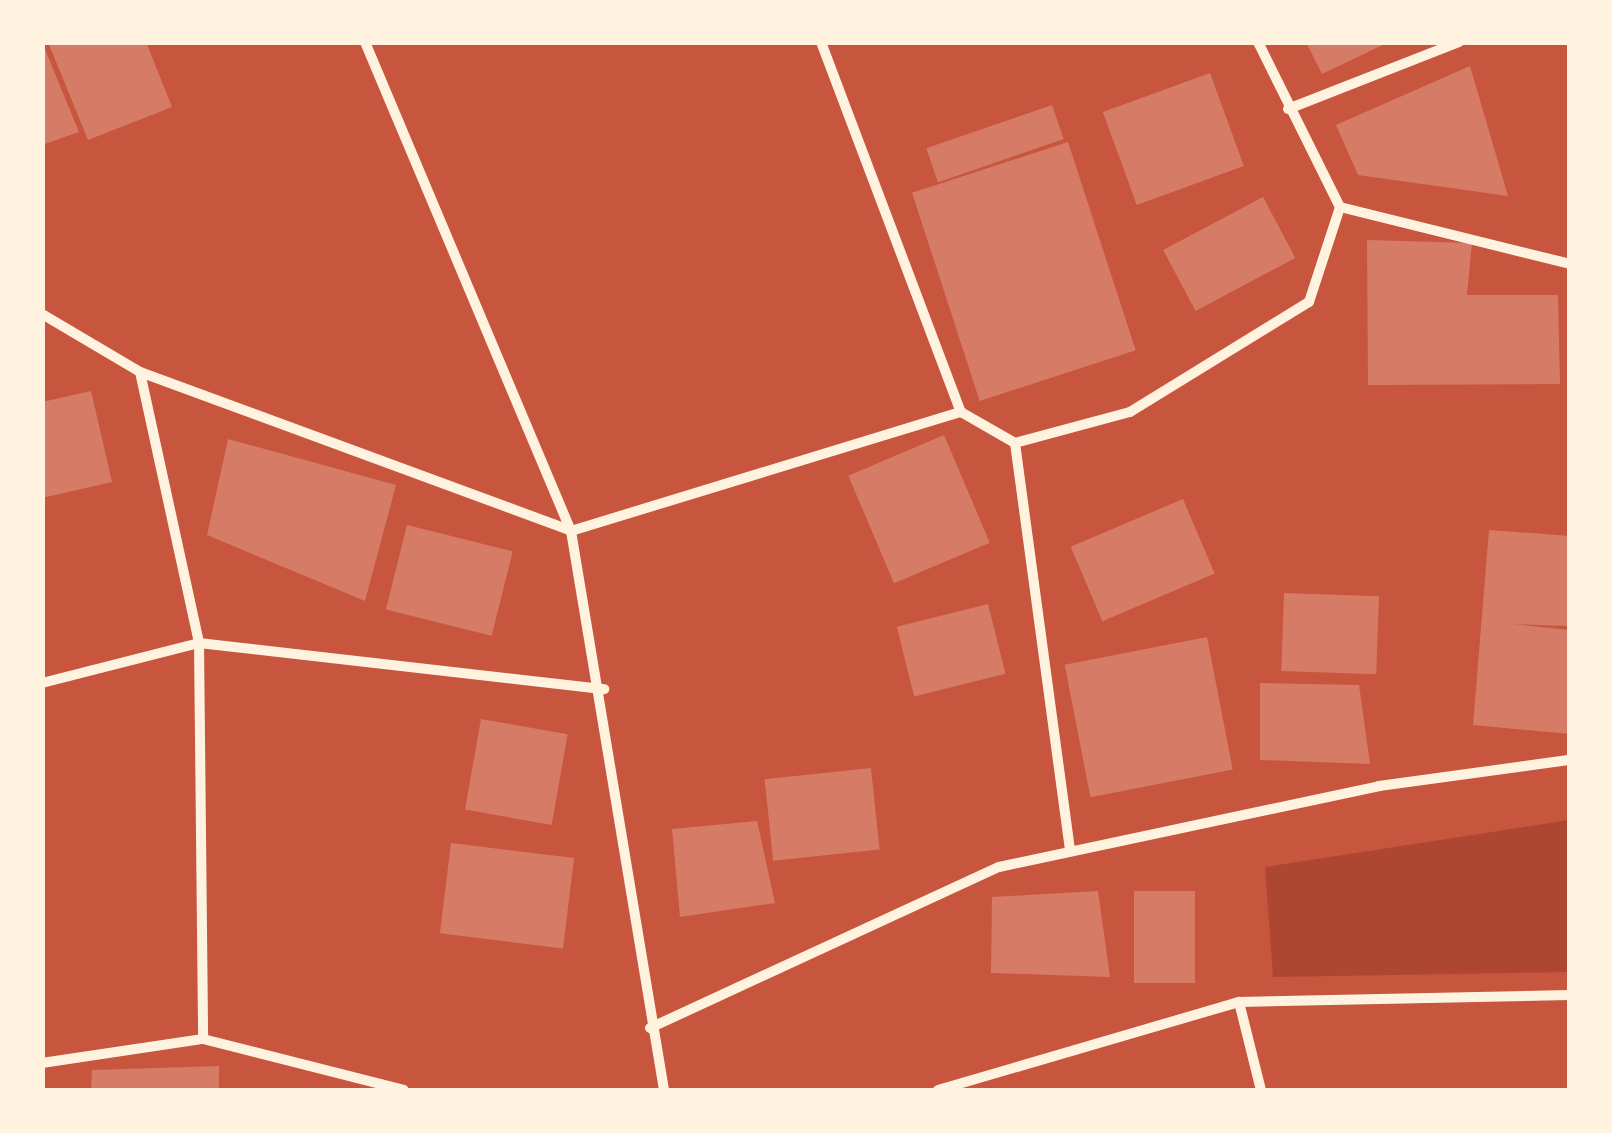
<!DOCTYPE html>
<html>
<head>
<meta charset="utf-8">
<style>
  body { margin:0 }
  #map { position:relative; width:1612px; height:1133px; overflow:hidden; background:#c8553d; font-family:"Source Sans 3",sans-serif }
  div>[style] { position:absolute }
  .green>* { inset:0; background:#ae4732 }
  .building>* { inset:0; background:#d67c66; transform-origin:0 0 }
  .minor>* { height:10px; margin:-5px; padding:0 5px; transform-origin:5px; border-radius:5px; background:#fff3e0 }
  span { translate:-50% -50%; white-space:nowrap; text-align:center; line-height:1.15; -webkit-text-stroke:8px #fff3e0; paint-order:stroke }
  .frame { position:absolute; inset:0; border:45px solid #fff3e0; pointer-events:none }
</style>
</head>
<body>
<div id="map">
  <div class="green">
    <i style="clip-path:polygon(1569px 820px,1569px 972px,1273px 977px,1265px 867px)"></i>
  </div>
  <div class="building">
    <i style="clip-path:polygon(42px 42px,79px 132px,42px 145px)"></i>
    <i style="clip-path:polygon(48px 42px,146px 42px,172px 107px,88px 140px)"></i>
    <i style="clip-path:polygon(1306px 42px,1389px 42px,1322px 74px)"></i>
    <i style="clip-path:polygon(1470px 66px,1508px 196px,1358px 175px,1336px 125px)"></i>
    <i style="left:1210px;top:73px;width:99px;height:114px;rotate:70deg"></i>
    <i style="left:1052px;top:105px;width:36px;height:133px;rotate:71deg"></i>
    <i style="left:1068px;top:142px;width:219px;height:164px;rotate:72deg"></i>
    <i style="left:1263px;top:197px;width:69px;height:113px;rotate:62deg"></i>
    <i style="clip-path:polygon(1367px 240px,1472px 243px,1467px 295px,1558px 295px,1560px 384px,1368px 385px)"></i>
    <i style="clip-path:polygon(91px 391px,112px 482px,42px 498px,42px 402px)"></i>
    <i style="left:944px;top:435px;width:117px;height:104px;rotate:67deg"></i>
    <i style="clip-path:polygon(228px 439px,396px 485px,365px 601px,207px 535px)"></i>
    <i style="left:1183px;top:499px;width:81px;height:122px;rotate:67deg"></i>
    <i style="left:407px;top:525px;width:109px;height:87px;rotate:14deg"></i>
    <i style="clip-path:polygon(1489px 530px,1570px 536px,1570px 626px,1513px 624px,1570px 630px,1570px 734px,1473px 725px)"></i>
    <i style="left:1284px;top:593px;width:95px;height:78px;rotate:2deg"></i>
    <i style="left:988px;top:604px;width:72px;height:94px;rotate:76deg"></i>
    <i style="left:1207px;top:637px;width:135px;height:145px;rotate:79deg"></i>
    <i style="clip-path:polygon(1260px 683px,1359px 685px,1370px 764px,1260px 760px)"></i>
    <i style="left:481px;top:719px;width:88px;height:92px;rotate:10deg"></i>
    <i style="left:871px;top:768px;width:82px;height:107px;rotate:84deg"></i>
    <i style="clip-path:polygon(757px 821px,775px 903px,680px 917px,672px 829px)"></i>
    <i style="left:451px;top:843px;width:124px;height:91px;rotate:7deg"></i>
    <i style="clip-path:polygon(1098px 891px,1110px 977px,991px 973px,992px 897px)"></i>
    <i style="left:1134px;top:891px;width:61px;height:92px"></i>
    <i style="clip-path:polygon(219px 1066px,219px 1090px,91px 1090px,92px 1070px)"></i>
  </div>
  <div class="minor">
    <i style="left:365px;top:42px;width:531px;rotate:67.16deg"></i>
    <i style="left:571px;top:531px;width:567px;rotate:80.55deg"></i>
    <i style="left:821px;top:42px;width:396px;rotate:69.3deg"></i>
    <i style="left:1258px;top:42px;width:184px;rotate:63.6deg"></i>
    <i style="left:1340px;top:207px;width:237px;rotate:13.9deg"></i>
    <i style="left:1288px;top:109px;width:184px;rotate:-21.4deg"></i>
    <i style="left:42px;top:314px;width:114px;rotate:30.6deg"></i>
    <i style="left:140px;top:372px;width:459px;rotate:20.2deg"></i>
    <i style="left:571px;top:531px;width:408px;rotate:-17deg"></i>
    <i style="left:961px;top:412px;width:62px;rotate:29.9deg"></i>
    <i style="left:1015px;top:443px;width:119px;rotate:-15.1deg"></i>
    <i style="left:1130px;top:412px;width:210px;rotate:-31.6deg"></i>
    <i style="left:1309px;top:302px;width:100px;rotate:-71.9deg"></i>
    <i style="left:140px;top:372px;width:277px;rotate:77.7deg"></i>
    <i style="left:199px;top:643px;width:396px;rotate:89.4deg"></i>
    <i style="left:1015px;top:443px;width:412px;rotate:82.3deg"></i>
    <i style="left:42px;top:683px;width:162px;rotate:-14.3deg"></i>
    <i style="left:199px;top:643px;width:408px;rotate:6.5deg"></i>
    <i style="left:1239px;top:1002px;width:91px;rotate:76deg"></i>
    <i style="left:650px;top:1028px;width:384px;rotate:-24.8deg"></i>
    <i style="left:999px;top:867px;width:389px;rotate:-12deg"></i>
    <i style="left:1379px;top:786px;width:193px;rotate:-7.8deg"></i>
    <i style="left:42px;top:1063px;width:163px;rotate:-8.5deg"></i>
    <i style="left:203px;top:1039px;width:207px;rotate:14.2deg"></i>
    <i style="left:938px;top:1090px;width:314px;rotate:-16.3deg"></i>
    <i style="left:1239px;top:1002px;width:331px;rotate:-1.2deg"></i>
  </div>
  <div class="frame"></div>
</div>
</body>
</html>
